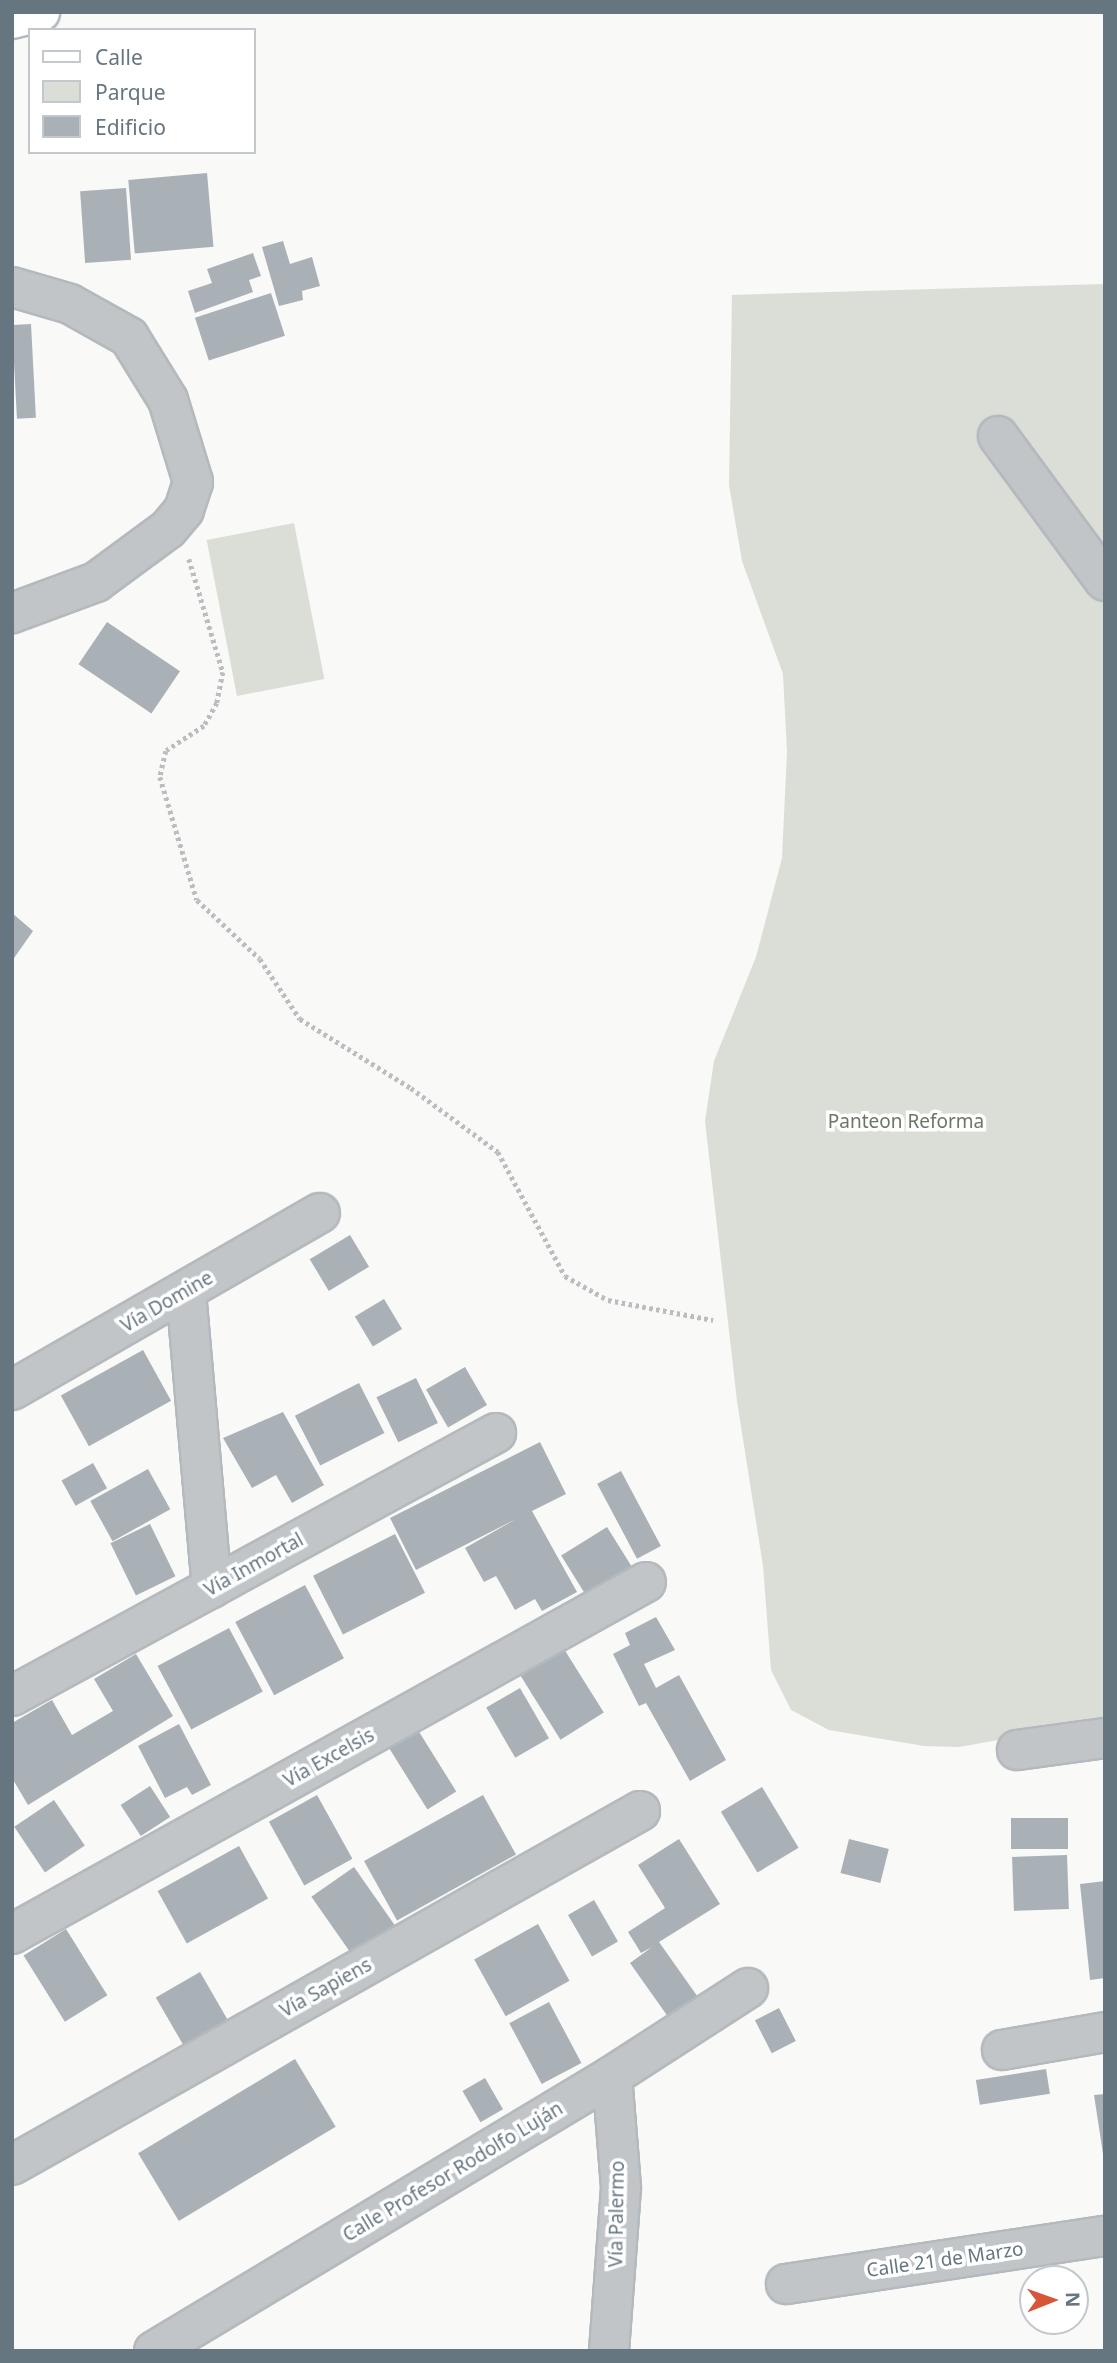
<!DOCTYPE html>
<html>
<head>
<meta charset="utf-8">
<style>
  body { margin:0 }
  #map { position:relative; width:1117px; height:2363px; overflow:hidden; background:#f9f9f7; font-family:"Noto Sans",sans-serif }
  div>[style] { position:absolute }
  .green>* { inset:0; background:#daded7; transform-origin:0 0 }
  .building>* { inset:0; background:#a9b0b6; transform-origin:0 0 }
  .path>* { height:4.5px; margin-top:-2.25px; transform-origin:0; background:repeating-linear-gradient(90deg,#bbbec0 0 3.5px,transparent 0 7px) }
  .roads { filter:drop-shadow(2px 0 #b4b9bd) drop-shadow(-2px 0 #b4b9bd) drop-shadow(0 2px #b4b9bd) drop-shadow(0 -2px #b4b9bd) }
  .minor>* { height:38px; margin:-19px; padding:0 19px; transform-origin:19px; border-radius:19px; background:#c1c5c8 }
  .major>* { height:38px; margin:-19px; padding:0 19px; transform-origin:19px; border-radius:19px; background:#fff }
  span { translate:-50% -50%; white-space:nowrap; text-align:center; line-height:1.15; -webkit-text-stroke:7px #fff; paint-order:stroke }
  .park-label { font-size:19px; color:#697965 }
  .street-label { font-size:19px; color:#667680 }
  .frame { position:absolute; inset:0; border:14px solid #667680; pointer-events:none }
  .legend { position:absolute; left:28px; top:28px; width:228px; height:126px; box-sizing:border-box; background:#fff; border:2px solid #c2c8cc; margin:0; padding:9px 12px; list-style:none; font-size:21px; color:#667680 }
  .legend li { display:flex; align-items:center; gap:14px; height:35px }
  .legend b { width:35px; border:2px solid #c2c8cc }
  .north { position:absolute; left:1019px; top:2265px; width:70px; height:70px; box-sizing:border-box; background:#fff; border:2px solid #c2c8cc; border-radius:50%; rotate:89deg; font-size:19px; font-weight:700; line-height:28px; text-align:center; color:#667680 }
  .north::after { content:''; display:block; margin:auto; width:24px; height:32px; background:#d7563a; clip-path:polygon(50% 0,100% 100%,50% 72%,0 100%) }
</style>
</head>
<body>
<div id="map">
  <div class="green">
    <i style="clip-path:polygon(1105px 284px,1105px 1721px,959px 1747px,924px 1746px,829px 1730px,791px 1710px,771px 1670px,763px 1566px,737px 1401px,705px 1121px,714px 1061px,756px 957px,782px 858px,787px 752px,783px 674px,742px 561px,729px 485px,732px 295px)"></i>
    <i style="left:294px;top:523px;width:159px;height:89px;rotate:79deg"></i>
  </div>
  <div class="building">
    <i style="left:207px;top:173px;width:74px;height:79px;rotate:85deg"></i>
    <i style="left:126px;top:188px;width:72px;height:46px;rotate:86deg"></i>
    <i style="clip-path:polygon(283px 241px,290px 264px,312px 257px,320px 286px,302px 291px,303px 300px,279px 306px,262px 247px)"></i>
    <i style="clip-path:polygon(253px 253px,261px 276px,249px 280px,253px 292px,195px 313px,188px 291px,212px 283px,207px 269px)"></i>
    <i style="left:271px;top:293px;width:45px;height:80px;rotate:72deg"></i>
    <i style="left:31px;top:324px;width:94px;height:19px;rotate:87deg"></i>
    <i style="left:107px;top:622px;width:88px;height:51px;rotate:34deg"></i>
    <i style="clip-path:polygon(12px 913px,33px 931px,12px 961px)"></i>
    <i style="left:350px;top:1235px;width:37px;height:47px;rotate:59deg"></i>
    <i style="left:384px;top:1299px;width:35px;height:34px;rotate:59deg"></i>
    <i style="left:143px;top:1350px;width:58px;height:94px;rotate:61deg"></i>
    <i style="left:465px;top:1367px;width:44px;height:45px;rotate:60deg"></i>
    <i style="left:416px;top:1378px;width:50px;height:44px;rotate:64deg"></i>
    <i style="left:359px;top:1383px;width:56px;height:72px;rotate:63deg"></i>
    <i style="clip-path:polygon(283px 1412px,324px 1485px,292px 1503px,276px 1475px,252px 1488px,223px 1438px)"></i>
    <i style="clip-path:polygon(540px 1442px,566px 1494px,532px 1511px,577px 1592px,542px 1611px,535px 1599px,515px 1610px,496px 1576px,484px 1582px,465px 1548px,516px 1519px,416px 1570px,390px 1518px)"></i>
    <i style="left:93px;top:1463px;width:29px;height:36px;rotate:61deg"></i>
    <i style="left:148px;top:1469px;width:46px;height:66px;rotate:61deg"></i>
    <i style="left:621px;top:1471px;width:85px;height:27px;rotate:62deg"></i>
    <i style="left:150px;top:1524px;width:58px;height:44px;rotate:64deg"></i>
    <i style="left:607px;top:1527px;width:49px;height:54px;rotate:58deg"></i>
    <i style="left:395px;top:1534px;width:66px;height:92px;rotate:63deg"></i>
    <i style="left:305px;top:1585px;width:83px;height:79px;rotate:62deg"></i>
    <i style="clip-path:polygon(656px 1617px,675px 1650px,644px 1664px,656px 1688px,679px 1675px,726px 1760px,690px 1781px,646px 1703px,639px 1706px,613px 1654px,630px 1645px,625px 1633px)"></i>
    <i style="left:229px;top:1628px;width:72px;height:81px;rotate:62deg"></i>
    <i style="left:564px;top:1649px;width:75px;height:51px;rotate:58deg"></i>
    <i style="clip-path:polygon(136px 1654px,173px 1716px,28px 1805px,12px 1778px,12px 1723px,52px 1700px,72px 1735px,113px 1711px,94px 1679px)"></i>
    <i style="left:520px;top:1688px;width:58px;height:39px;rotate:60deg"></i>
    <i style="clip-path:polygon(179px 1724px,211px 1785px,192px 1795px,187px 1787px,165px 1798px,138px 1746px)"></i>
    <i style="left:416px;top:1727px;width:76px;height:34px;rotate:58deg"></i>
    <i style="left:150px;top:1786px;width:37px;height:35px;rotate:57deg"></i>
    <i style="left:762px;top:1787px;width:71px;height:48px;rotate:59deg"></i>
    <i style="left:317px;top:1795px;width:73px;height:55px;rotate:61deg"></i>
    <i style="left:483px;top:1795px;width:68px;height:136px;rotate:61deg"></i>
    <i style="left:54px;top:1800px;width:55px;height:48px;rotate:56deg"></i>
    <i style="left:1068px;top:1818px;width:31px;height:57px;rotate:90deg"></i>
    <i style="clip-path:polygon(679px 1839px,720px 1904px,659px 1942px,700px 2000px,671px 2021px,630px 1963px,652px 1947px,641px 1953px,628px 1932px,665px 1908px,638px 1865px)"></i>
    <i style="left:849px;top:1839px;width:41px;height:35px;rotate:14deg"></i>
    <i style="left:239px;top:1846px;width:60px;height:93px;rotate:61deg"></i>
    <i style="left:1067px;top:1855px;width:54px;height:55px;rotate:88deg"></i>
    <i style="left:354px;top:1867px;width:75px;height:52px;rotate:55deg"></i>
    <i style="clip-path:polygon(1105px 1881px,1105px 1978px,1090px 1980px,1080px 1884px)"></i>
    <i style="left:594px;top:1900px;width:48px;height:30px;rotate:60deg"></i>
    <i style="left:538px;top:1924px;width:65px;height:73px;rotate:61deg"></i>
    <i style="left:66px;top:1929px;width:78px;height:50px;rotate:58deg"></i>
    <i style="left:200px;top:1972px;width:59px;height:51px;rotate:60deg"></i>
    <i style="left:549px;top:2002px;width:69px;height:45px;rotate:62deg"></i>
    <i style="left:779px;top:2008px;width:37px;height:27px;rotate:63deg"></i>
    <i style="left:295px;top:2059px;width:79px;height:183px;rotate:59deg"></i>
    <i style="left:1046px;top:2069px;width:25px;height:71px;rotate:81deg"></i>
    <i style="left:485px;top:2078px;width:36px;height:26px;rotate:60deg"></i>
    <i style="clip-path:polygon(1105px 2094px,1105px 2154px,1103px 2154px,1094px 2095px)"></i>
  </div>
  <div class="path">
    <i style="left:189px;top:559px;width:118px;rotate:73.3deg"></i>
    <i style="left:223px;top:672px;width:32px;rotate:101deg"></i>
    <i style="left:217px;top:703px;width:26px;rotate:119deg"></i>
    <i style="left:204px;top:726px;width:45px;rotate:146.7deg"></i>
    <i style="left:166px;top:751px;width:27px;rotate:103deg"></i>
    <i style="left:160px;top:777px;width:128px;rotate:73.3deg"></i>
    <i style="left:197px;top:900px;width:86px;rotate:43.1deg"></i>
    <i style="left:260px;top:959px;width:72px;rotate:56.3deg"></i>
    <i style="left:300px;top:1019px;width:131px;rotate:31.9deg"></i>
    <i style="left:411px;top:1088px;width:108px;rotate:36.3deg"></i>
    <i style="left:498px;top:1152px;width:141px;rotate:61.6deg"></i>
    <i style="left:565px;top:1276px;width:49px;rotate:29.2deg"></i>
    <i style="left:608px;top:1300px;width:107px;rotate:10.8deg"></i>
  </div>
  <div class="roads">
    <div class="minor">
      <i style="left:12px;top:287px;width:60px;rotate:16.3deg"></i>
      <i style="left:70px;top:304px;width:68px;rotate:29.2deg"></i>
      <i style="left:129px;top:337px;width:74px;rotate:58.2deg"></i>
      <i style="left:168px;top:400px;width:86px;rotate:73deg"></i>
      <i style="left:193px;top:482px;width:29px;rotate:108deg"></i>
      <i style="left:184px;top:510px;width:25px;rotate:130deg"></i>
      <i style="left:168px;top:529px;width:89px;rotate:143.6deg"></i>
      <i style="left:96px;top:582px;width:90px;rotate:159.7deg"></i>
      <i style="left:998px;top:436px;width:180px;rotate:53.6deg"></i>
      <i style="left:186px;top:1292px;width:297px;rotate:85deg"></i>
      <i style="left:12px;top:1390px;width:355px;rotate:-29.9deg"></i>
      <i style="left:12px;top:1696px;width:551px;rotate:-28.52deg"></i>
      <i style="left:1017px;top:1750px;width:89px;rotate:-7.8deg"></i>
      <i style="left:12px;top:1934px;width:725px;rotate:-29.04deg"></i>
      <i style="left:1002px;top:2050px;width:105px;rotate:-9.9deg"></i>
      <i style="left:12px;top:2165px;width:721px;rotate:-29.41deg"></i>
      <i style="left:786px;top:2284px;width:323px;rotate:-8.6deg"></i>
      <i style="left:154px;top:2351px;width:534px;rotate:-30.98deg"></i>
      <i style="left:612px;top:2076px;width:162px;rotate:-32.9deg"></i>
      <i style="left:609px;top:2351px;width:164px;rotate:-85.8deg"></i>
      <i style="left:621px;top:2187px;width:111px;rotate:-94.6deg"></i>
    </div>
    <div class="major">
      <i style="left:12px;top:19px;width:29px;rotate:-14deg"></i>
    </div>
  </div>
  <div class="park-label">
    <span style="left:906px;top:1122px">Panteon Reforma</span>
  </div>
  <div class="street-label">
    <span style="left:167px;top:1302px;rotate:-30deg">Vía Domine</span>
    <span style="left:254px;top:1565px;rotate:-29deg">Vía Inmortal</span>
    <span style="left:329px;top:1758px;rotate:-29deg">Vía Excelsis</span>
    <span style="left:326px;top:1988px;rotate:-29deg">Vía Sapiens</span>
    <span style="left:453px;top:2172px;rotate:-31deg">Calle Profesor Rodolfo Luján</span>
    <span style="left:617px;top:2214px;rotate:-89deg">Vía Palermo</span>
    <span style="left:945px;top:2260px;rotate:-8deg">Calle 21 de Marzo</span>
  </div>
  <div class="frame"></div>
  <ul class="legend">
  <li><b style="height:9px;background:#fff"></b>Calle</li>
  <li><b style="height:19px;background:#daded7"></b>Parque</li>
  <li><b style="height:19px;background:#a9b0b6"></b>Edificio</li>
  </ul>
  <div class="north">N</div>
</div>
</body>
</html>
